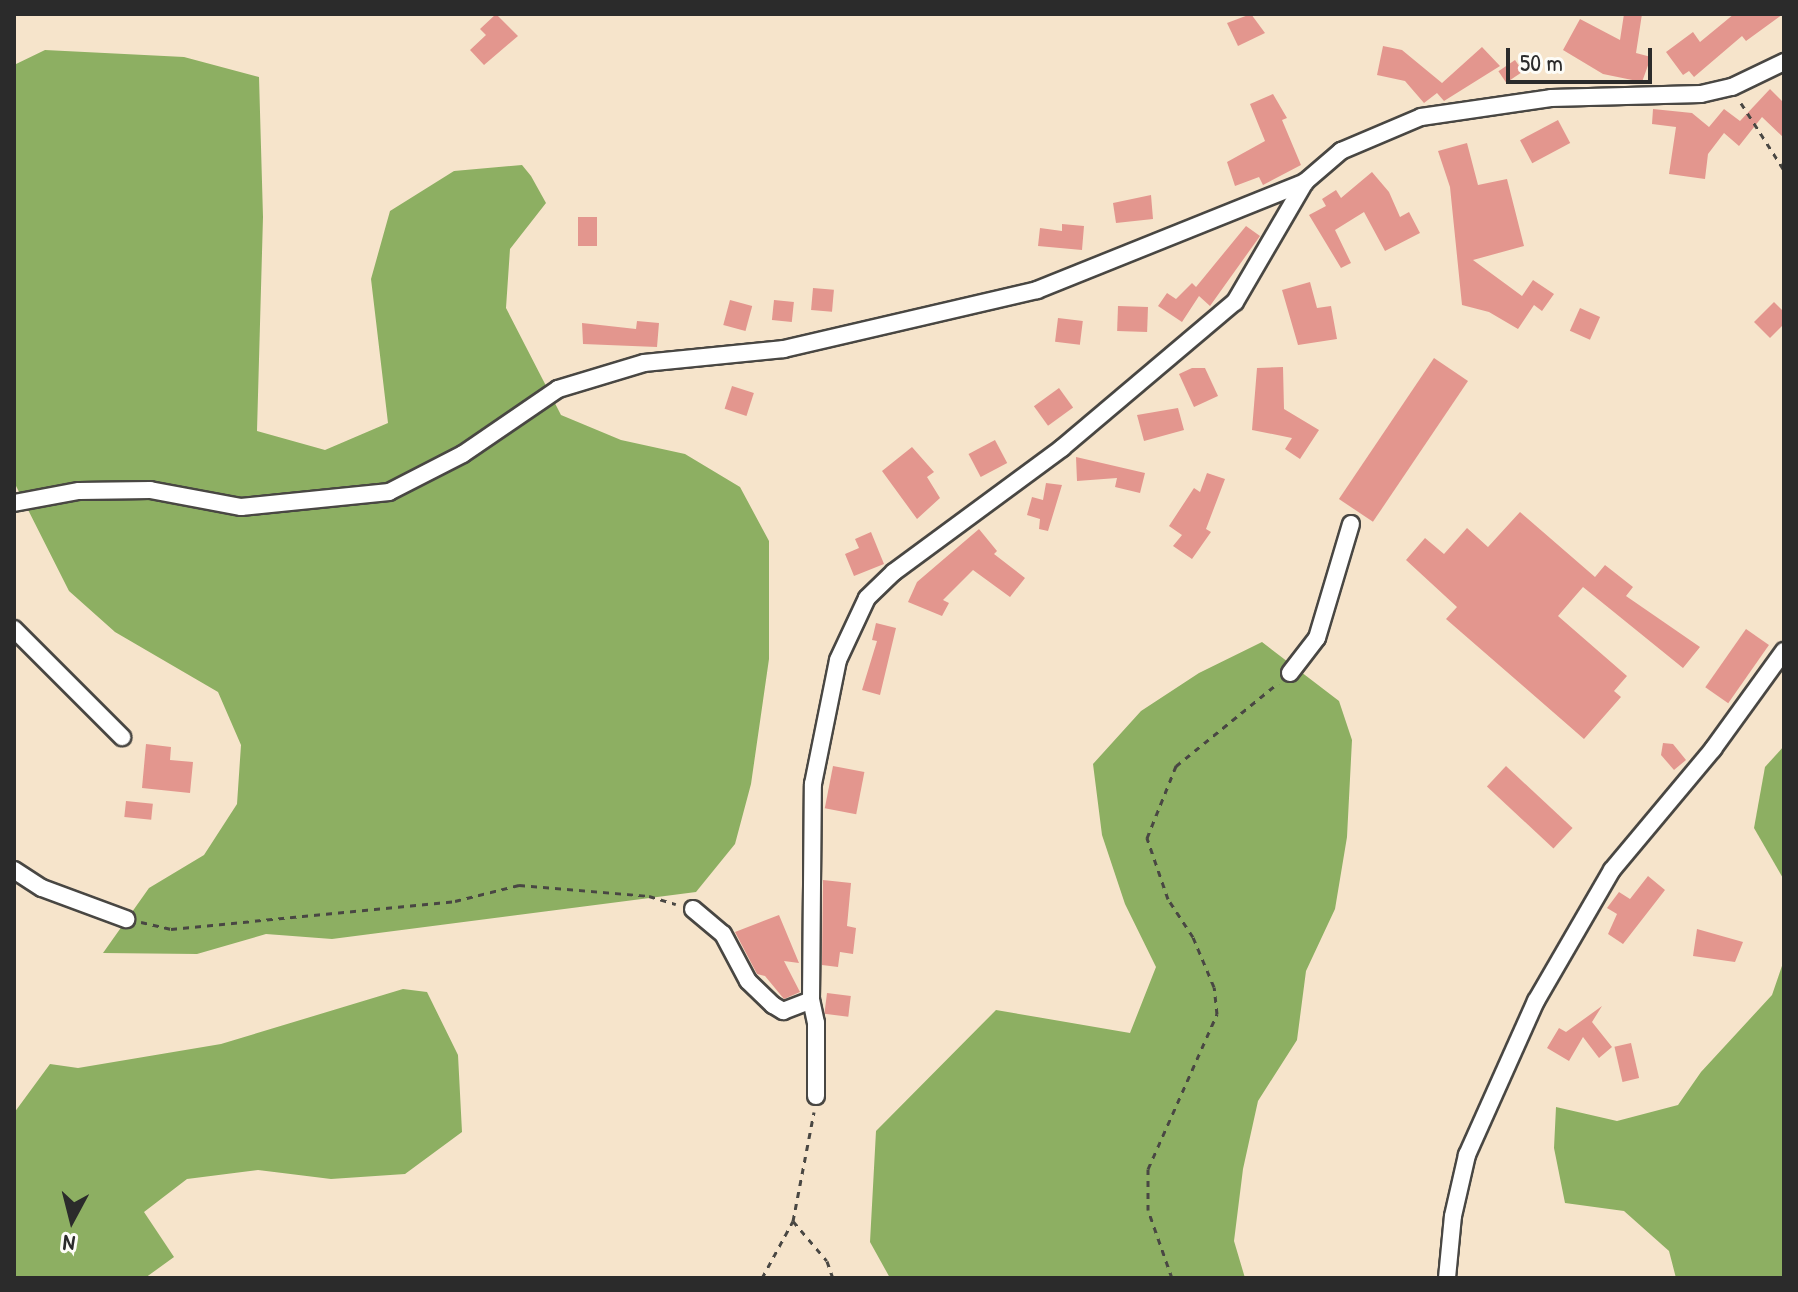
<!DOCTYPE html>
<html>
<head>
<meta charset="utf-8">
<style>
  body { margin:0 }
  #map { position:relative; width:1798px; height:1292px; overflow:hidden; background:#f6e4cb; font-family:"Patrick Hand",sans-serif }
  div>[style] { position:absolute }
  .forest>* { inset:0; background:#8daf62 }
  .building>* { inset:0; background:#e3968e; transform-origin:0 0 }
  .path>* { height:3px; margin-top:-1.5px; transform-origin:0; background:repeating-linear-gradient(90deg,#494743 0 6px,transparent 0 12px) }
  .roads { filter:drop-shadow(2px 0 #494743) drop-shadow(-2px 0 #494743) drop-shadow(0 2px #494743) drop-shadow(0 -2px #494743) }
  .street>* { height:16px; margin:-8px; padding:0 8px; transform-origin:8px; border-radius:8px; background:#fff }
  span { translate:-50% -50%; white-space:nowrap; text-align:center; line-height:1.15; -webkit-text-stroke:8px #fdfcf7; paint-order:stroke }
  .frame { position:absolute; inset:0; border:16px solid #2b2b2b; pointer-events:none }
  .north { position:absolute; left:32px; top:1180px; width:80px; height:80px; -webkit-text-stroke:6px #fdfcf7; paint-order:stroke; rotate:187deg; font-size:22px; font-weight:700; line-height:32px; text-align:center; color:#2b2b2b }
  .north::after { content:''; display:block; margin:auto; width:28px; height:36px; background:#2b2b2b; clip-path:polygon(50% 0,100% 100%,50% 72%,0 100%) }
  .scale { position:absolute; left:1506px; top:48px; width:146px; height:36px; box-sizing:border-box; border:4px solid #2b2b2b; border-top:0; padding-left:10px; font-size:24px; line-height:28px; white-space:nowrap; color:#2b2b2b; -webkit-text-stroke:6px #fdfcf7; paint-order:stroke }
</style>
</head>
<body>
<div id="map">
  <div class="forest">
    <i style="clip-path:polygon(45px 50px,184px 57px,259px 77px,263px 217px,257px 431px,325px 450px,388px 423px,371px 279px,390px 211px,454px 171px,522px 165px,531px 176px,546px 203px,510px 249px,506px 308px,561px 415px,621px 440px,685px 454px,740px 487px,769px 541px,769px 659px,751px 784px,735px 844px,696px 892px,332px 939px,266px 934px,197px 954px,103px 953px,149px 888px,204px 855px,237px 804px,241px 745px,218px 692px,115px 632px,69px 591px,14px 482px,14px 65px)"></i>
    <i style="clip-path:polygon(1262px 642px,1339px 701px,1352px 740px,1347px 837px,1335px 909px,1306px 971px,1297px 1040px,1258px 1101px,1243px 1169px,1234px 1241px,1245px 1278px,890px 1278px,870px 1242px,876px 1131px,996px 1010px,1130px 1033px,1156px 967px,1125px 904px,1102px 835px,1093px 764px,1141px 711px,1199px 673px)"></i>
    <i style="clip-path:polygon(1784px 746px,1784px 880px,1754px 828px,1765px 767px)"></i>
    <i style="clip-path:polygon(1784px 960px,1784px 1278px,1676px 1278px,1669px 1251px,1624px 1211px,1565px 1203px,1554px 1148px,1556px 1107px,1617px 1121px,1678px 1105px,1701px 1072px,1772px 995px)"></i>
    <i style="clip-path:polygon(403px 989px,427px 992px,458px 1055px,462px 1132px,405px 1174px,331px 1179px,258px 1170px,187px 1179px,144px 1212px,174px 1257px,145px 1278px,14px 1278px,14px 1113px,50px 1064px,78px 1068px,221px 1044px)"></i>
  </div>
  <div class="building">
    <i style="clip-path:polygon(496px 14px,518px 36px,484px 65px,470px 50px,486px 35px,480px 29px)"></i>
    <i style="clip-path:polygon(1251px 14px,1265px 33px,1238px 46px,1227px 23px)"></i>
    <i style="clip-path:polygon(1624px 14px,1642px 14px,1636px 53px,1651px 57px,1642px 82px,1603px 74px,1563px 50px,1580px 19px,1620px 40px)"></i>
    <i style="clip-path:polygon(1734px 14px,1783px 14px,1746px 41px,1742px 36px,1694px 77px,1689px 71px,1683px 75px,1666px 52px,1693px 32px,1700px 42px)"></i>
    <i style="clip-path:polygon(1383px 46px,1402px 50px,1442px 83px,1482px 47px,1500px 66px,1444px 101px,1437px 93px,1424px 103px,1405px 81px,1377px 75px)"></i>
    <i style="left:1515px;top:60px;width:14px;height:20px;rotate:56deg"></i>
    <i style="clip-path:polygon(1770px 89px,1784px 103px,1784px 138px,1762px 117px,1739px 146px,1724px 133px,1708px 154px,1705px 179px,1669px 174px,1676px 127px,1652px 124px,1653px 109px,1692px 113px,1709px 127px,1724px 109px,1740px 121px)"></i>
    <i style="clip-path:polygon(1273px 94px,1287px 118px,1282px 120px,1301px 165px,1263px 185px,1259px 177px,1235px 186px,1227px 162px,1265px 141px,1250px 104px)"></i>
    <i style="left:1558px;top:120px;width:26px;height:43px;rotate:62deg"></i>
    <i style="clip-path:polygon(1467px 143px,1478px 185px,1507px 179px,1524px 246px,1473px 260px,1522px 296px,1533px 280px,1554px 294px,1542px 311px,1534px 305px,1518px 329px,1489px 312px,1462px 305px,1450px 187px,1438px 151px)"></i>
    <i style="clip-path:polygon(1372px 172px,1389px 192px,1400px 217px,1409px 212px,1420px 233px,1385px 251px,1364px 212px,1335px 230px,1351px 263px,1341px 268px,1309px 215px,1326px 206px,1322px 199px,1336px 190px,1341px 198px)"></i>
    <i style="clip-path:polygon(1151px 195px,1153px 219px,1116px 223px,1113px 203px)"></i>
    <i style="left:578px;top:217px;width:19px;height:29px"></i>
    <i style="clip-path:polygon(1062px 224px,1084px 226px,1082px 250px,1038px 246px,1040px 228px,1062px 231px)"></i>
    <i style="clip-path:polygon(1246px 226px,1260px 236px,1210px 306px,1199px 296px,1182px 322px,1158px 306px,1167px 293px,1176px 299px,1192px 283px,1196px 287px)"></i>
    <i style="clip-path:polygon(1310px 282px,1317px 308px,1331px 306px,1337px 339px,1298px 345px,1282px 290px)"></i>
    <i style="left:813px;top:288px;width:21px;height:22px;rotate:5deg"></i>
    <i style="left:730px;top:300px;width:23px;height:26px;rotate:15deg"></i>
    <i style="left:774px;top:300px;width:20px;height:20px;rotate:6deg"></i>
    <i style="clip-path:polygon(1774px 302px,1784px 312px,1784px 324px,1770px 338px,1754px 322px)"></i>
    <i style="left:1118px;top:306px;width:30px;height:25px;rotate:2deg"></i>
    <i style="left:1580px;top:308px;width:22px;height:25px;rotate:24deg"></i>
    <i style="left:1058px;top:318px;width:25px;height:24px;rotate:7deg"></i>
    <i style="clip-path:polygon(637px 321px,659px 323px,657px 347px,583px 344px,582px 323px,636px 329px)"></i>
    <i style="left:1434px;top:358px;width:41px;height:170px;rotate:34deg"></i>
    <i style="clip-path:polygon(1283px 367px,1284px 409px,1319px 430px,1300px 459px,1285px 449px,1292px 438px,1252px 430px,1257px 368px)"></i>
    <i style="clip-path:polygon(1192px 368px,1205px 368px,1218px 396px,1194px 407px,1179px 374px)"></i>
    <i style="left:732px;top:386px;width:23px;height:24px;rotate:18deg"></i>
    <i style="left:1059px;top:388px;width:24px;height:31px;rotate:54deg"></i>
    <i style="clip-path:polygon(1178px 408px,1184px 430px,1144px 441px,1137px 415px)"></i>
    <i style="left:995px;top:440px;width:26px;height:30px;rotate:62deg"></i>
    <i style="clip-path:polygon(912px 447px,934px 472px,927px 477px,940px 498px,917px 519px,882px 471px)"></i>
    <i style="clip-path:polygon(1076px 457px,1145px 473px,1140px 493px,1115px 487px,1117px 478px,1077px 481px)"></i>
    <i style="clip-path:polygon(1207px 473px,1225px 479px,1206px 529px,1211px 532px,1192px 559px,1173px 546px,1182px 535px,1169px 526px,1194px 488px,1200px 492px)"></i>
    <i style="clip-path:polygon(1046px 483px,1062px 485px,1048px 531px,1039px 529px,1040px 519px,1027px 515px,1032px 497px,1043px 500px)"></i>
    <i style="clip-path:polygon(1520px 512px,1595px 577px,1605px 565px,1633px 587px,1626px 596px,1700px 647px,1683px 668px,1583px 587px,1558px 616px,1627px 676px,1614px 691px,1621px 697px,1584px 739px,1446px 619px,1457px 607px,1406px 560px,1425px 538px,1444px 554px,1467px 528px,1488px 547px)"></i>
    <i style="clip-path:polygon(979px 529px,997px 551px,994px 554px,1025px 578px,1010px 597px,973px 570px,943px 600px,949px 603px,942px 616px,908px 602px,917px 582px)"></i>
    <i style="clip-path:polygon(871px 532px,884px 564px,854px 576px,845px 554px,859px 548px,855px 539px)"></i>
    <i style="clip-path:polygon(876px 623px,896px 628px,880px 695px,862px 690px,877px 641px,872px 640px)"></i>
    <i style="left:1746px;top:629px;width:28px;height:71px;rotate:35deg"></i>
    <i style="clip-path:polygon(1663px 743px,1673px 744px,1686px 760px,1674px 770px,1661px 755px)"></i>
    <i style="clip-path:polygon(146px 744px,171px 747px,170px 760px,193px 762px,190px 793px,142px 788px)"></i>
    <i style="left:833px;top:766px;width:32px;height:43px;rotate:11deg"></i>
    <i style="left:1506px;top:766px;width:91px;height:28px;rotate:43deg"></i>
    <i style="left:126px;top:801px;width:27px;height:16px;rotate:6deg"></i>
    <i style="clip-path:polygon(1648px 876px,1665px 890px,1623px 944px,1608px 934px,1617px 914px,1607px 908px,1619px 892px,1630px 899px)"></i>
    <i style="clip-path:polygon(823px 880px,851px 883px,847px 926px,856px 928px,853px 954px,840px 952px,838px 967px,822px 965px)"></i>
    <i style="clip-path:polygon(779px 915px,799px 963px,784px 961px,800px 992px,784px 999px,765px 976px,757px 974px,735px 932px)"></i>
    <i style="clip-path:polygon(1697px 929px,1743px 942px,1735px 962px,1693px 956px)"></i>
    <i style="left:827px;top:993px;width:24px;height:21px;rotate:7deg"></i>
    <i style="clip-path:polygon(1602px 1006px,1592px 1022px,1612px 1047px,1599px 1058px,1583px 1037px,1569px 1061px,1547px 1048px,1559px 1028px,1566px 1032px)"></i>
    <i style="left:1631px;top:1043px;width:36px;height:17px;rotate:77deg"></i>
  </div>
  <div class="path">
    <i style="left:1741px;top:103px;width:80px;rotate:57.3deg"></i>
    <i style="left:141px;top:922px;width:31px;rotate:13deg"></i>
    <i style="left:171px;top:929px;width:285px;rotate:-5.6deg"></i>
    <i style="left:455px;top:901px;width:66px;rotate:-14deg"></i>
    <i style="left:519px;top:885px;width:130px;rotate:4.8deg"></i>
    <i style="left:649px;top:896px;width:28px;rotate:17deg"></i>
    <i style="left:793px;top:1221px;width:52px;rotate:49.6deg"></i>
    <i style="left:827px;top:1261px;width:18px;rotate:71deg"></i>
    <i style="left:762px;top:1278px;width:65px;rotate:-61.5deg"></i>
    <i style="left:793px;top:1221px;width:111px;rotate:-79.1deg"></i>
    <i style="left:1172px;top:1278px;width:72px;rotate:-109.4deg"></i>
    <i style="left:1148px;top:1210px;width:41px;rotate:-90deg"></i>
    <i style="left:1148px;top:1169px;width:170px;rotate:-66deg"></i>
    <i style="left:1217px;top:1014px;width:27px;rotate:-96deg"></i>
    <i style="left:1214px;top:987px;width:54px;rotate:-112.8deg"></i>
    <i style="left:1193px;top:937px;width:45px;rotate:-123.3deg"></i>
    <i style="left:1168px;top:899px;width:65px;rotate:-109deg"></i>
    <i style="left:1147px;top:838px;width:78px;rotate:-68.1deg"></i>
    <i style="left:1176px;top:766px;width:132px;rotate:-39.1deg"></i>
  </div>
  <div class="roads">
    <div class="street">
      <i style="left:14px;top:503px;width:66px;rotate:-10.5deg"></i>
      <i style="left:79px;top:491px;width:71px;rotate:-0.8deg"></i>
      <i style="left:150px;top:490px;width:93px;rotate:10.6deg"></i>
      <i style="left:241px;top:507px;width:149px;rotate:-5.8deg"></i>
      <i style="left:389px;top:492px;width:83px;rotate:-27.2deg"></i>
      <i style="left:463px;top:454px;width:115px;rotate:-34.4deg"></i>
      <i style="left:558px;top:389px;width:90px;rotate:-16.8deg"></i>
      <i style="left:644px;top:363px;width:141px;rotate:-5.7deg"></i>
      <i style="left:784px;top:349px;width:260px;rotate:-13.1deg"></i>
      <i style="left:1037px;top:290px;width:289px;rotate:-21.9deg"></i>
      <i style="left:1305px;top:182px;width:48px;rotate:-40.7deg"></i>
      <i style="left:1341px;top:151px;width:87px;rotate:-23deg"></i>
      <i style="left:1421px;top:117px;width:131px;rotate:-8.3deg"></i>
      <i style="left:1551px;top:98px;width:150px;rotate:-1.5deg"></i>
      <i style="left:1701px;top:94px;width:32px;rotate:-13deg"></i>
      <i style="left:1732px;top:87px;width:58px;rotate:-25.7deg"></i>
      <i style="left:14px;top:629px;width:153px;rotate:45deg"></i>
      <i style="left:1290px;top:673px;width:44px;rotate:-52.4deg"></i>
      <i style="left:1317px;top:638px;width:119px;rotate:-73.4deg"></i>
      <i style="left:14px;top:870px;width:33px;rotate:33deg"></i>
      <i style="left:42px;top:888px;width:90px;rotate:20.3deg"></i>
      <i style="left:693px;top:909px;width:39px;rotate:40deg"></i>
      <i style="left:723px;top:934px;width:53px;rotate:62deg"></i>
      <i style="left:748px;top:981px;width:35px;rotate:44deg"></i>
      <i style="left:773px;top:1005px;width:12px;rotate:31deg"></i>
      <i style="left:783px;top:1011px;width:30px;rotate:-21deg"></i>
      <i style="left:816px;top:1096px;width:73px;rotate:-90deg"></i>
      <i style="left:816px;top:1023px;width:24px;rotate:-102deg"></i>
      <i style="left:811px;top:1000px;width:216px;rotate:-89.5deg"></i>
      <i style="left:813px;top:784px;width:126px;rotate:-78.6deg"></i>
      <i style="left:838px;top:660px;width:68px;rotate:-64.9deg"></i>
      <i style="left:867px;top:598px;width:37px;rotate:-44deg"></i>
      <i style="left:894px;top:572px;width:209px;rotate:-36.4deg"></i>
      <i style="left:1062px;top:448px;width:226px;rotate:-40.2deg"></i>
      <i style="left:1235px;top:302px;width:139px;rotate:-59.7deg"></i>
      <i style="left:1447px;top:1278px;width:62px;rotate:-84.5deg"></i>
      <i style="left:1453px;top:1216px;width:63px;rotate:-77.1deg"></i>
      <i style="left:1467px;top:1155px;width:169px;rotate:-65.9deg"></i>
      <i style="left:1536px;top:1001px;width:151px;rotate:-59.9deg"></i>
      <i style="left:1612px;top:870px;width:158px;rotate:-50.1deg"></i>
      <i style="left:1713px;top:749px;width:121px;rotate:-54.1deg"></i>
    </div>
  </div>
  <div class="frame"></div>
  <div class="north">N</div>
  <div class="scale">50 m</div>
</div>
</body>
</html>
